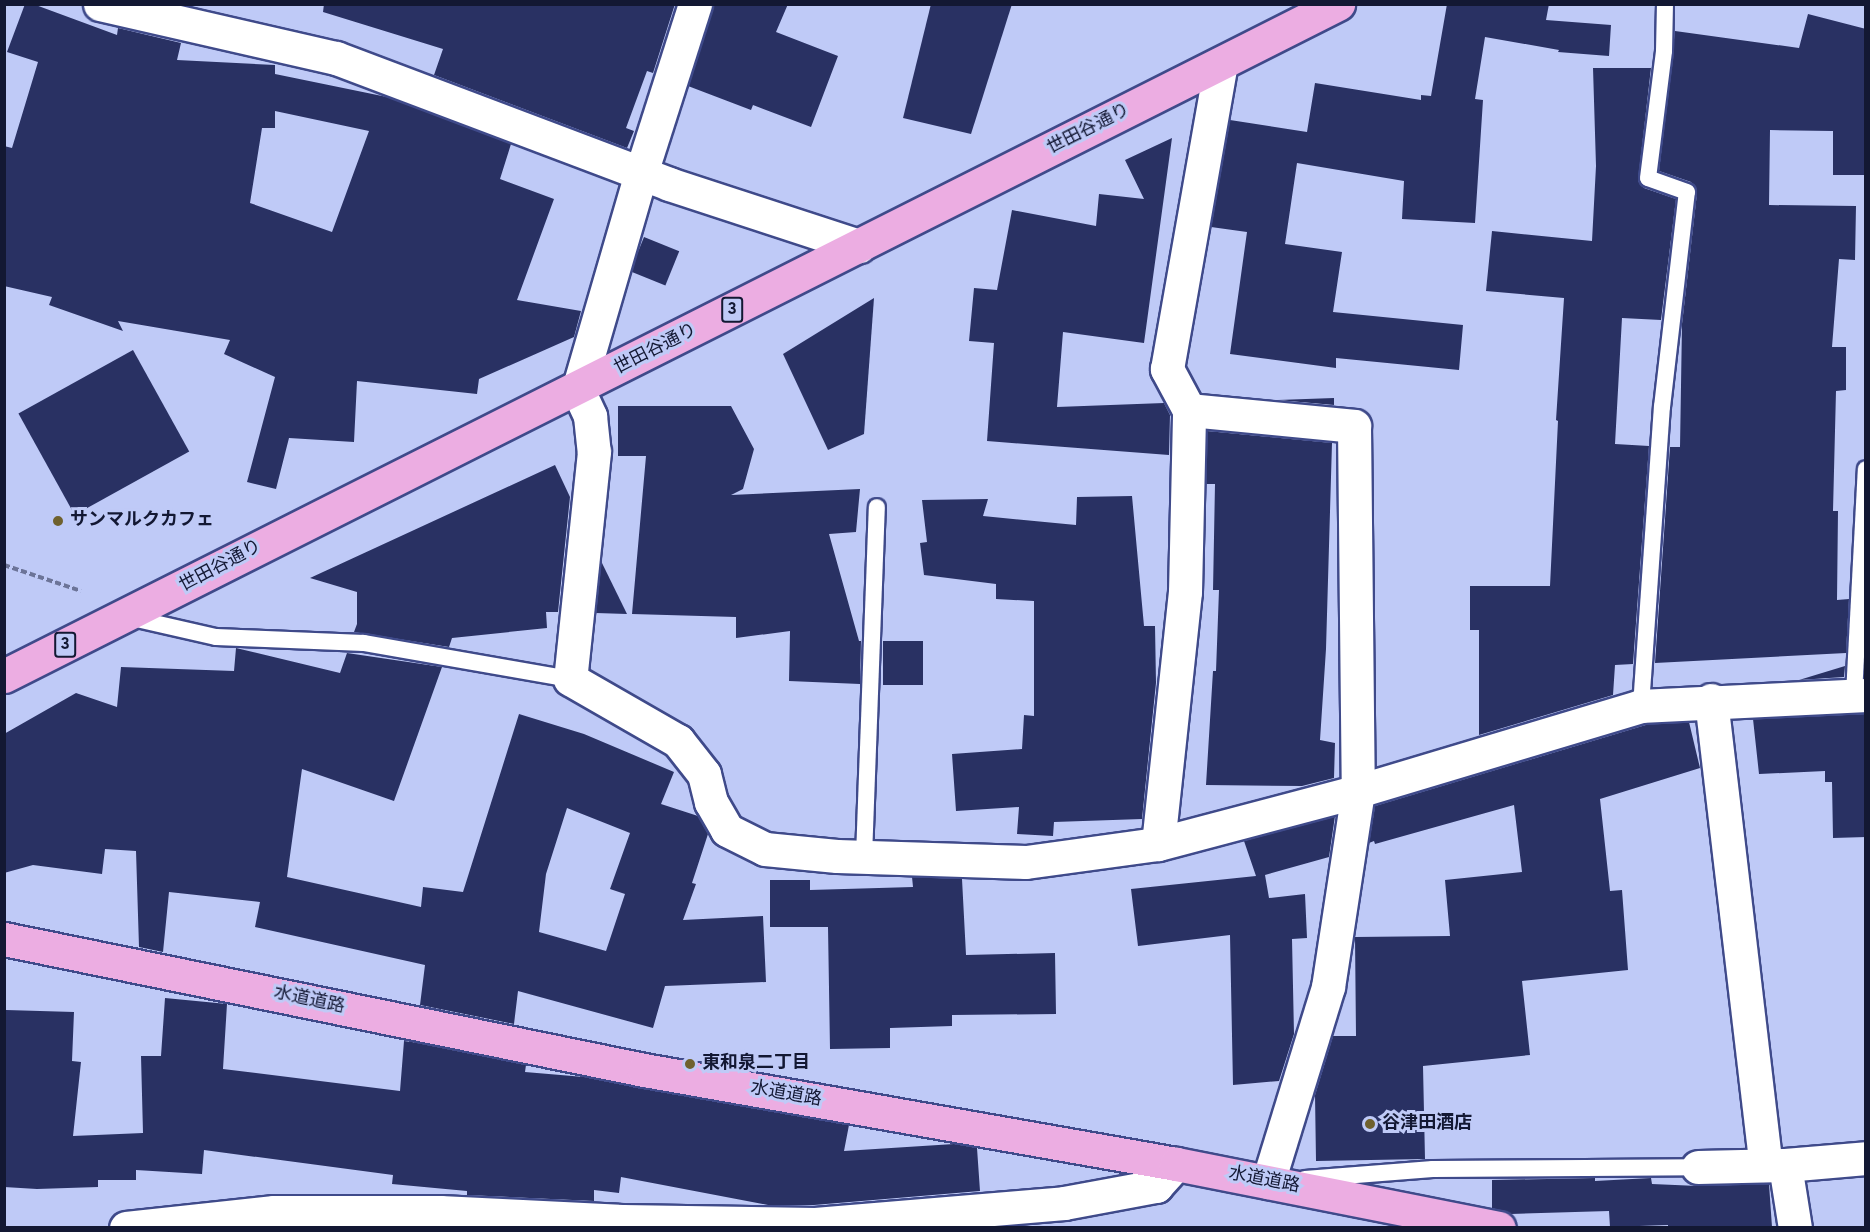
<!DOCTYPE html>
<html>
<head>
<meta charset="utf-8">
<style>
  body { margin:0 }
  #map { position:relative; width:1870px; height:1232px; overflow:hidden; background:#bfcaf7; font-family:Overpass,"Noto Sans JP",sans-serif }
  div>[style] { position:absolute }
  .building>* { inset:0; background:#293163; transform-origin:0 0 }
  .path>* { height:4px; margin-top:-2px; transform-origin:0; background:repeating-linear-gradient(90deg,#6c7498 0 6px,transparent 0 9px) }
  .roads { filter:drop-shadow(2px 0 #3f4a8a) drop-shadow(-2px 0 #3f4a8a) drop-shadow(0 2px #3f4a8a) drop-shadow(0 -2px #3f4a8a) }
  .lane>* { height:16px; margin:-8px; padding:0 8px; transform-origin:8px; border-radius:8px; background:#fff }
  .street>* { height:33px; margin:-16.5px; padding:0 16.5px; transform-origin:16.5px; border-radius:16.5px; background:#fff }
  .primary>* { height:33px; margin:-16.5px; padding:0 16.5px; transform-origin:16.5px; border-radius:16.5px; background:#ecade2 }
  .dots>* { width:16px; height:16px; translate:-50% -50%; box-sizing:border-box; border:3px solid #bfcaf7; border-radius:50% }
  span { translate:-50% -50%; white-space:nowrap; text-align:center; line-height:1.15; -webkit-text-stroke:6px #bfcaf7; paint-order:stroke }
  .shield-label span { padding:2px 4px; background:#bfcaf7; border:2px solid; border-radius:4px; -webkit-text-stroke-width:0 }
  .shield-label { font-size:16px; color:#131833; font-weight:700 }
  .street-label { font-size:18px; color:#131833 }
  .poi-label { font-size:18px; color:#131833; font-weight:700 }
  .left { translate:0 -50%; text-align:left }
  .frame { position:absolute; inset:0; border:6px solid #131833; pointer-events:none }
</style>
</head>
<body>
<div id="map">
  <div class="building">
    <i style="clip-path:polygon(evenodd,25px 4px,33px 4px,117px 35px,118px 28px,181px 43px,177px 60px,275px 65px,275px 74px,387px 97px,511px 144px,500px 179px,554px 199px,517px 300px,581px 311px,574px 337px,479px 379px,477px 394px,357px 381px,354px 442px,289px 438px,276px 489px,247px 482px,275px 377px,224px 354px,230px 340px,118px 321px,123px 331px,49px 305px,52px 297px,4px 286px,4px 146px,12px 148px,38px 62px,7px 52px,25px 4px,275px 111px,369px 131px,332px 232px,250px 203px,262px 128px,275px 128px,275px 111px)"></i>
    <i style="clip-path:polygon(324px 4px,675px 4px,653px 73px,647px 71px,626px 128px,634px 131px,627px 148px,434px 75px,443px 49px,323px 12px)"></i>
    <i style="clip-path:polygon(713px 4px,788px 4px,776px 32px,838px 56px,811px 127px,753px 105px,751px 110px,688px 86px)"></i>
    <i style="clip-path:polygon(931px 4px,1012px 4px,971px 134px,903px 118px)"></i>
    <i style="clip-path:polygon(1447px 4px,1549px 4px,1546px 20px,1611px 25px,1609px 56px,1558px 52px,1559px 50px,1485px 37px,1475px 99px,1483px 100px,1475px 223px,1402px 219px,1404px 181px,1297px 163px,1285px 244px,1342px 252px,1333px 312px,1463px 325px,1459px 370px,1336px 358px,1336px 368px,1230px 354px,1247px 232px,1211px 227px,1230px 120px,1307px 132px,1315px 83px,1421px 100px,1421px 95px,1431px 96px)"></i>
    <i style="clip-path:polygon(1808px 14px,1866px 29px,1866px 175px,1833px 175px,1833px 131px,1770px 130px,1769px 205px,1856px 206px,1855px 260px,1839px 259px,1832px 347px,1846px 347px,1846px 390px,1836px 391px,1833px 511px,1838px 511px,1837px 600px,1849px 599px,1846px 653px,1655px 663px,1670px 447px,1680px 447px,1682px 324px,1697px 193px,1691px 182px,1659px 171px,1675px 31px,1799px 48px)"></i>
    <i style="clip-path:polygon(1593px 68px,1651px 68px,1638px 181px,1644px 188px,1676px 199px,1661px 320px,1622px 318px,1615px 444px,1649px 446px,1633px 664px,1615px 665px,1613px 695px,1479px 735px,1479px 630px,1470px 630px,1470px 586px,1550px 586px,1558px 421px,1556px 420px,1564px 298px,1486px 291px,1492px 231px,1592px 241px,1596px 166px)"></i>
    <i style="clip-path:polygon(1172px 138px,1144px 343px,1063px 332px,1057px 407px,1164px 403px,1170px 415px,1169px 455px,987px 441px,994px 343px,969px 341px,974px 288px,997px 290px,1012px 210px,1096px 226px,1099px 194px,1144px 199px,1125px 160px)"></i>
    <i style="left:644px;top:237px;width:38px;height:37px;rotate:22deg"></i>
    <i style="clip-path:polygon(874px 298px,864px 434px,828px 450px,783px 354px)"></i>
    <i style="left:133px;top:350px;width:116px;height:131px;rotate:61deg"></i>
    <i style="clip-path:polygon(1334px 398px,1334px 405px,1278px 400px)"></i>
    <i style="clip-path:polygon(618px 406px,731px 406px,754px 449px,743px 489px,731px 495px,860px 489px,856px 532px,829px 534px,859px 641px,861px 641px,860px 684px,789px 681px,790px 631px,736px 638px,736px 617px,632px 614px,646px 456px,618px 456px)"></i>
    <i style="clip-path:polygon(1207px 431px,1332px 443px,1326px 649px,1320px 740px,1335px 743px,1334px 778px,1302px 786px,1206px 785px,1213px 671px,1216px 671px,1219px 590px,1213px 590px,1215px 484px,1206px 484px)"></i>
    <i style="clip-path:polygon(555px 465px,570px 497px,558px 612px,546px 612px,547px 628px,452px 638px,449px 647px,354px 632px,357px 624px,357px 592px,310px 578px)"></i>
    <i style="clip-path:polygon(1132px 496px,1144px 626px,1155px 626px,1156px 683px,1142px 819px,1054px 822px,1053px 836px,1017px 834px,1019px 807px,956px 811px,952px 754px,1022px 749px,1024px 715px,1034px 716px,1034px 601px,996px 599px,996px 584px,924px 575px,920px 543px,927px 542px,922px 500px,988px 499px,983px 516px,1076px 525px,1077px 497px)"></i>
    <i style="clip-path:polygon(601px 561px,627px 614px,596px 613px)"></i>
    <i style="left:883px;top:641px;width:40px;height:44px"></i>
    <i style="clip-path:polygon(evenodd,236px 648px,340px 673px,347px 653px,442px 667px,394px 801px,302px 769px,287px 877px,421px 907px,423px 887px,463px 892px,519px 714px,584px 734px,674px 772px,661px 804px,698px 816px,708px 834px,692px 883px,696px 884px,683px 920px,763px 916px,766px 982px,665px 986px,653px 1028px,518px 991px,514px 1024px,420px 1005px,425px 965px,255px 927px,260px 902px,169px 892px,163px 952px,139px 947px,136px 851px,105px 849px,102px 874px,33px 865px,4px 873px,4px 734px,76px 693px,117px 707px,121px 667px,234px 671px,236px 648px,567px 808px,630px 833px,610px 889px,625px 894px,606px 951px,539px 932px,546px 874px,567px 808px)"></i>
    <i style="clip-path:polygon(1845px 666px,1844px 677px,1799px 680px)"></i>
    <i style="clip-path:polygon(1866px 714px,1866px 837px,1833px 838px,1832px 782px,1825px 782px,1825px 771px,1759px 774px,1753px 719px)"></i>
    <i style="clip-path:polygon(1689px 722px,1700px 768px,1600px 799px,1610px 891px,1622px 890px,1628px 970px,1522px 981px,1530px 1055px,1423px 1066px,1425px 1159px,1316px 1161px,1315px 1095px,1333px 1036px,1356px 1036px,1355px 937px,1450px 936px,1445px 880px,1522px 872px,1514px 805px,1375px 844px,1374px 841px,1369px 843px,1375px 806px,1649px 724px)"></i>
    <i style="clip-path:polygon(1335px 816px,1329px 857px,1265px 875px,1269px 898px,1305px 894px,1307px 938px,1292px 939px,1294px 1034px,1279px 1081px,1233px 1085px,1230px 935px,1138px 946px,1131px 889px,1256px 876px,1244px 841px)"></i>
    <i style="clip-path:polygon(912px 877px,962px 879px,966px 955px,1055px 953px,1056px 1014px,952px 1015px,952px 1026px,890px 1028px,890px 1048px,830px 1049px,828px 927px,770px 927px,770px 880px,810px 880px,810px 890px,913px 887px)"></i>
    <i style="clip-path:polygon(165px 998px,227px 1004px,223px 1069px,400px 1091px,404px 1041px,412px 1042px,526px 1065px,525px 1072px,584px 1077px,849px 1125px,844px 1151px,954px 1144px,977px 1148px,980px 1191px,814px 1205px,768px 1205px,621px 1177px,619px 1193px,594px 1190px,594px 1201px,467px 1195px,467px 1191px,392px 1184px,393px 1175px,204px 1150px,202px 1174px,136px 1170px,136px 1180px,98px 1180px,98px 1187px,37px 1189px,4px 1187px,6px 1010px,74px 1012px,72px 1061px,81px 1062px,73px 1136px,143px 1133px,141px 1056px,161px 1056px)"></i>
    <i style="clip-path:polygon(1595px 1178px,1595px 1181px,1651px 1178px,1652px 1184px,1698px 1186px,1769px 1184px,1772px 1227px,1668px 1227px,1668px 1225px,1610px 1227px,1609px 1211px,1511px 1214px,1492px 1208px,1492px 1180px)"></i>
  </div>
  <div class="path">
    <i style="left:4px;top:565px;width:81px;rotate:18.7deg"></i>
  </div>
  <div class="roads">
    <div class="lane">
      <i style="left:128px;top:617px;width:90px;rotate:12.8deg"></i>
      <i style="left:216px;top:637px;width:148px;rotate:2.3deg"></i>
      <i style="left:364px;top:643px;width:209px;rotate:9.9deg"></i>
      <i style="left:1854px;top:695px;width:226px;rotate:-87deg"></i>
      <i style="left:1641px;top:706px;width:300px;rotate:-86deg"></i>
      <i style="left:1662px;top:407px;width:216px;rotate:-83.4deg"></i>
      <i style="left:1687px;top:192px;width:41px;rotate:-160.3deg"></i>
      <i style="left:1648px;top:178px;width:128px;rotate:-82.8deg"></i>
      <i style="left:1664px;top:51px;width:47px;rotate:-88.8deg"></i>
      <i style="left:864px;top:857px;width:350px;rotate:-87.9deg"></i>
      <i style="left:1305px;top:1179px;width:128px;rotate:-4.5deg"></i>
      <i style="left:1433px;top:1169px;width:265px;rotate:-0.4deg"></i>
    </div>
    <div class="street">
      <i style="left:100px;top:4px;width:242px;rotate:12.9deg"></i>
      <i style="left:336px;top:58px;width:356px;rotate:20.7deg"></i>
      <i style="left:669px;top:184px;width:200px;rotate:18.1deg"></i>
      <i style="left:695px;top:4px;width:177px;rotate:107.7deg"></i>
      <i style="left:641px;top:173px;width:226px;rotate:106.2deg"></i>
      <i style="left:578px;top:390px;width:29px;rotate:65deg"></i>
      <i style="left:590px;top:416px;width:36px;rotate:84deg"></i>
      <i style="left:594px;top:452px;width:228px;rotate:96deg"></i>
      <i style="left:570px;top:679px;width:125px;rotate:29.9deg"></i>
      <i style="left:678px;top:741px;width:42px;rotate:51.8deg"></i>
      <i style="left:704px;top:774px;width:29px;rotate:76deg"></i>
      <i style="left:711px;top:802px;width:32px;rotate:60deg"></i>
      <i style="left:727px;top:830px;width:42px;rotate:26.6deg"></i>
      <i style="left:765px;top:849px;width:72px;rotate:5.6deg"></i>
      <i style="left:837px;top:856px;width:189px;rotate:1.8deg"></i>
      <i style="left:1026px;top:862px;width:133px;rotate:-7.8deg"></i>
      <i style="left:1158px;top:844px;width:207px;rotate:-14.8deg"></i>
      <i style="left:1358px;top:791px;width:295px;rotate:-16.7deg"></i>
      <i style="left:1641px;top:706px;width:225px;rotate:-2.8deg"></i>
      <i style="left:1189px;top:410px;width:166px;rotate:5.5deg"></i>
      <i style="left:1354px;top:426px;width:365px;rotate:89.4deg"></i>
      <i style="left:1358px;top:791px;width:198px;rotate:98.7deg"></i>
      <i style="left:1328px;top:987px;width:204px;rotate:107.1deg"></i>
      <i style="left:1711px;top:700px;width:468px;rotate:83.3deg"></i>
      <i style="left:1158px;top:844px;width:253px;rotate:-83.9deg"></i>
      <i style="left:1185px;top:592px;width:182px;rotate:-88.7deg"></i>
      <i style="left:1189px;top:410px;width:47px;rotate:-118.2deg"></i>
      <i style="left:1167px;top:369px;width:310px;rotate:-80deg"></i>
      <i style="left:1785px;top:1165px;width:64px;rotate:81deg"></i>
      <i style="left:1698px;top:1167px;width:87px;rotate:-1.3deg"></i>
      <i style="left:1785px;top:1165px;width:81px;rotate:-4.9deg"></i>
      <i style="left:126px;top:1228px;width:149px;rotate:-6.2deg"></i>
      <i style="left:274px;top:1212px;width:166px"></i>
      <i style="left:440px;top:1212px;width:182px;rotate:2.8deg"></i>
      <i style="left:622px;top:1221px;width:193px;rotate:0.9deg"></i>
      <i style="left:815px;top:1224px;width:250px;rotate:-4.8deg"></i>
      <i style="left:1064px;top:1203px;width:94px;rotate:-10.5deg"></i>
      <i style="left:1156px;top:1186px;width:30px;rotate:-48deg"></i>
    </div>
    <div class="primary">
      <i style="left:4px;top:676px;width:1494px;rotate:-26.74deg"></i>
      <i style="left:4px;top:939px;width:653px;rotate:11.57deg"></i>
      <i style="left:644px;top:1070px;width:540px;rotate:10.02deg"></i>
      <i style="left:1176px;top:1164px;width:329px;rotate:11.2deg"></i>
    </div>
  </div>
  <div class="dots">
    <i style="left:58px;top:521px;background:#6f612e"></i>
    <i style="left:690px;top:1064px;background:#6f612e"></i>
    <i style="left:1370px;top:1124px;background:#6f612e"></i>
  </div>
  <div class="shield-label">
    <span style="left:732px;top:310px">3</span>
    <span style="left:65px;top:645px">3</span>
  </div>
  <div class="street-label">
    <span style="left:1089px;top:130px;rotate:-27deg">世田谷通り</span>
    <span style="left:656px;top:350px;rotate:-27deg">世田谷通り</span>
    <span style="left:221px;top:567px;rotate:-28deg">世田谷通り</span>
    <span style="left:309px;top:1001px;rotate:12deg">水道道路</span>
    <span style="left:786px;top:1095px;rotate:10deg">水道道路</span>
    <span style="left:1264px;top:1181px;rotate:11deg">水道道路</span>
  </div>
  <div class="poi-label">
    <span class="left" style="left:70px;top:521px">サンマルクカフェ</span>
    <span class="left" style="left:702px;top:1064px">東和泉二丁目</span>
    <span class="left" style="left:1382px;top:1124px">谷津田酒店</span>
  </div>
  <div class="frame"></div>
</div>
</body>
</html>
